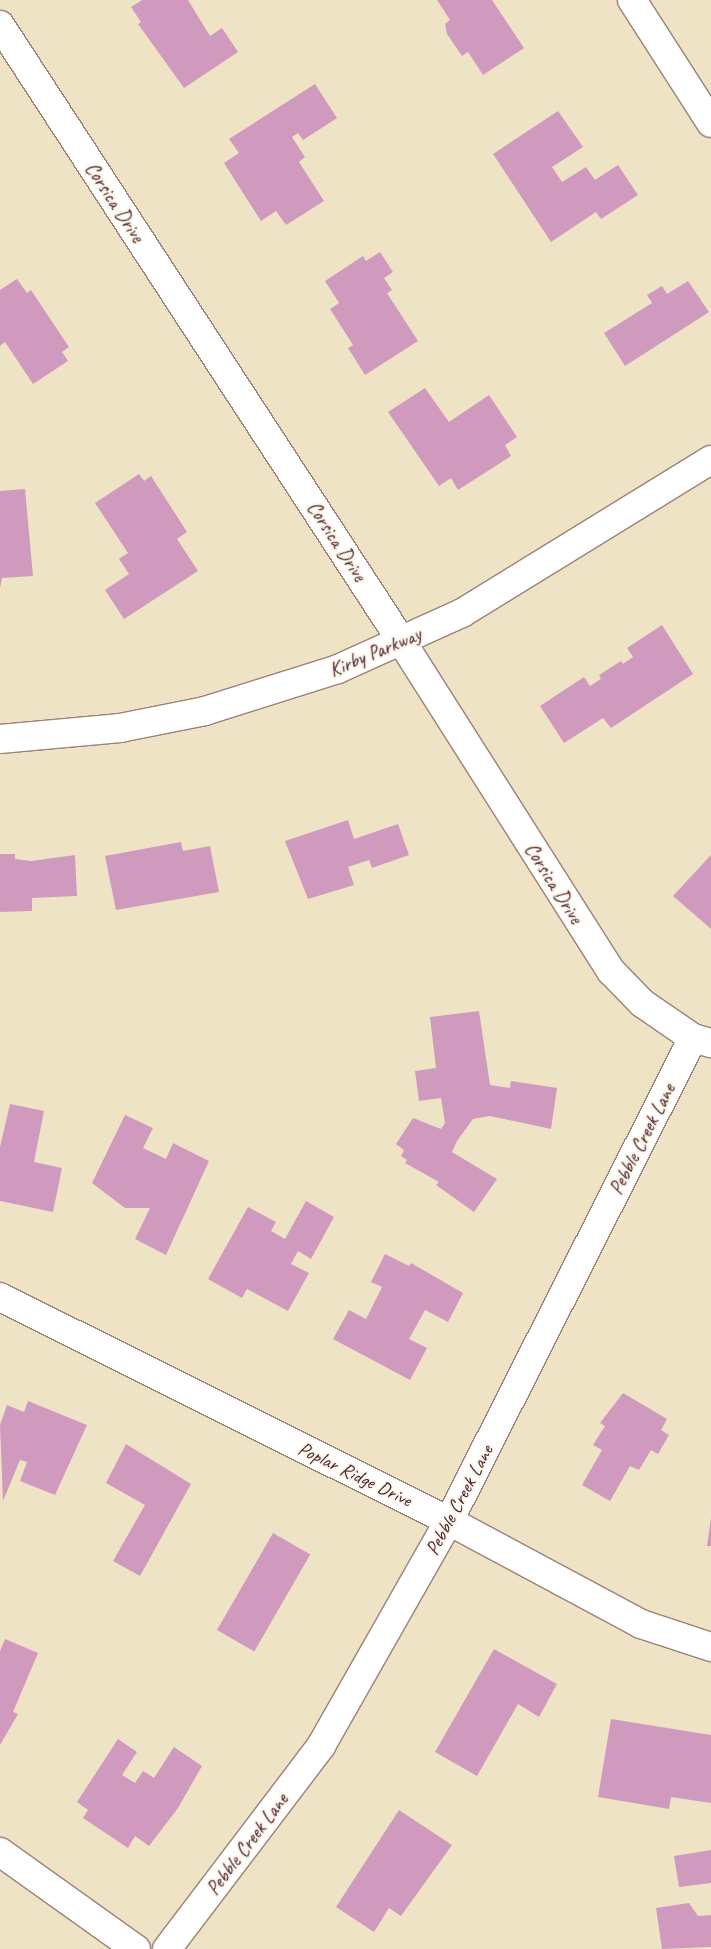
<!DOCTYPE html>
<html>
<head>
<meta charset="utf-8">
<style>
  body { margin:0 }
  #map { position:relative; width:711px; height:1949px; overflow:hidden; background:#efe3c5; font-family:Caveat,sans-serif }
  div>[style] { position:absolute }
  .building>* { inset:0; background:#d09abf; transform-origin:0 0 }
  .roads { filter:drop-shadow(1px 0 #9c8178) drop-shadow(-1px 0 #9c8178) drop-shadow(0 1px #9c8178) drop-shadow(0 -1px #9c8178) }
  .street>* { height:28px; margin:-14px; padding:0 14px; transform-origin:14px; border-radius:14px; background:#fff }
  .secondary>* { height:28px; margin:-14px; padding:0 14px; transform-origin:14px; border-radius:14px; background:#fff }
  span { translate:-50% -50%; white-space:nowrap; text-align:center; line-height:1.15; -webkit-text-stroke:4.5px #fbf7ec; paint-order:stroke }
  .street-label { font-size:20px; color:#4a1f2b }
</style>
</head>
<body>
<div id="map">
  <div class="building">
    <i style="clip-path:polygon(142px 0,188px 0,210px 36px,222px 28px,238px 52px,184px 88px,138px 24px,141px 22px,131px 7px)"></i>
    <i style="clip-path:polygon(437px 0,492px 0,524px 48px,483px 75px,468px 52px,462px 56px,447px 34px,445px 24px,450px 20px)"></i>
    <i style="clip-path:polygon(315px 84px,337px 118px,303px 140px,298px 133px,292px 137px,305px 157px,299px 162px,324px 201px,286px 225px,276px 211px,261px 221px,224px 163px,239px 153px,229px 139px)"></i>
    <i style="clip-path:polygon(558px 111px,583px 147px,552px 167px,562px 182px,586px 167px,595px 180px,618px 165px,638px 195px,601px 219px,596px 212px,551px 242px,493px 154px)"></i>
    <i style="clip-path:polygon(380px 252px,393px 272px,384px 278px,392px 290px,387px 293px,418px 341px,365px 375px,348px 348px,353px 345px,330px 309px,339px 303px,325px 281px,363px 256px,366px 261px)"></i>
    <i style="clip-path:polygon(17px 279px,27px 293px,31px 290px,69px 347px,62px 352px,68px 361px,33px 384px,5px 342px,0 346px,0 290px)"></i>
    <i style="clip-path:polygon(688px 281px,709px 312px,625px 366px,604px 333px,652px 303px,647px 295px,662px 286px,667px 294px)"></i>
    <i style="clip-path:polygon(425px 388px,449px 422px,489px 395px,517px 437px,505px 445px,511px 456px,458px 490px,451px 478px,439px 486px,388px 412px)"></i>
    <i style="clip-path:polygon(139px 474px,144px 481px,151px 476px,187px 532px,177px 539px,198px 571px,124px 619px,105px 590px,129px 574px,119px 559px,128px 553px,95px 503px)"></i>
    <i style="clip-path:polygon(25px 489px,33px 576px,2px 578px,0 588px,0 491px)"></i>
    <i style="clip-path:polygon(662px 625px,693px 674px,611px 728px,603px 718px,564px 743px,540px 706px,584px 677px,590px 686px,601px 679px,599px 675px,621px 661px,623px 664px,633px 657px,627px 648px)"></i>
    <i style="clip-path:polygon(348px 820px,354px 839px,398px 824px,409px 855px,372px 868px,369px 860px,348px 867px,354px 885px,308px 899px,285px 841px)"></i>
    <i style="clip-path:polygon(181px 842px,183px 851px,210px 846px,219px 892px,116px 910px,105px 856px)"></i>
    <i style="clip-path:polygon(0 854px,15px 854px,15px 859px,31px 861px,75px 855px,77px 896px,32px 898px,32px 911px,0 912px)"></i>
    <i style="clip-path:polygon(711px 855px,711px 929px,673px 896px)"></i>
    <i style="clip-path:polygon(479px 1011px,490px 1085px,510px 1088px,511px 1081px,557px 1088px,551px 1129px,490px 1116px,473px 1119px,457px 1141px,452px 1152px,497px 1179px,474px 1212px,436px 1185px,439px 1182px,405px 1163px,407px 1160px,401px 1156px,404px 1150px,396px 1144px,413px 1118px,441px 1129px,445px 1123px,441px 1098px,419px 1101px,415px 1071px,436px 1068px,430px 1017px)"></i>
    <i style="clip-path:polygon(10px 1104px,44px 1111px,34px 1162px,62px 1168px,53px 1212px,0 1201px,0 1147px)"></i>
    <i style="clip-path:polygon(125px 1115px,153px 1128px,143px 1148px,166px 1159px,173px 1143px,209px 1161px,166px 1255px,135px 1239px,150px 1208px,125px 1208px,92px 1183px)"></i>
    <i style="clip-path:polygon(306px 1201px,334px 1217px,311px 1259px,298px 1251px,291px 1264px,309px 1273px,288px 1311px,247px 1289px,242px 1298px,208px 1279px,248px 1207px,276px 1222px,271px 1231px,285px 1239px)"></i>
    <i style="clip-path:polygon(385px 1254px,409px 1266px,411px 1263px,463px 1293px,448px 1322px,425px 1310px,409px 1339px,427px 1348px,410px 1380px,333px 1339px,349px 1310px,366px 1319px,382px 1287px,371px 1282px)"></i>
    <i style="clip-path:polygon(623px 1393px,667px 1419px,661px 1430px,669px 1435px,658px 1454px,651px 1450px,639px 1470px,630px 1466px,610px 1501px,582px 1485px,602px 1450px,593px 1445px,605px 1426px,600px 1423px)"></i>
    <i style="clip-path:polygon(28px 1401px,87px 1425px,55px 1495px,20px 1481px,27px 1462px,20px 1460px,3px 1501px,0 1425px,7px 1405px,24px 1412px)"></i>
    <i style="clip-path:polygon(126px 1444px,191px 1484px,140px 1576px,113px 1561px,145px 1505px,106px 1483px)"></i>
    <i style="clip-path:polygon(711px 1518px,711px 1546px,707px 1546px)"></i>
    <i style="left:273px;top:1533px;width:43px;height:112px;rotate:30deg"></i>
    <i style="clip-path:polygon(5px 1639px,38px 1653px,13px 1712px,18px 1714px,0 1745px,0 1651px)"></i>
    <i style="clip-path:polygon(494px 1649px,557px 1684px,539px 1717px,518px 1704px,477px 1776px,435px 1752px)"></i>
    <i style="clip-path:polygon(611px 1719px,711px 1735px,711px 1803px,671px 1797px,669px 1809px,598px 1797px)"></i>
    <i style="clip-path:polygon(118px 1739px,137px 1752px,122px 1775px,135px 1783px,143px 1771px,154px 1778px,174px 1747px,202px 1766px,178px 1808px,149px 1846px,135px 1836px,128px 1848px,83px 1818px,88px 1810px,77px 1802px)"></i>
    <i style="clip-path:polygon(399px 1810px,452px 1845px,401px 1916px,389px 1908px,374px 1932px,336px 1907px)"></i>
    <i style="clip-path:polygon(711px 1850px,711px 1883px,679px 1887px,674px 1856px)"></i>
    <i style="clip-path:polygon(689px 1903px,698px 1916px,711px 1915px,711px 1947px,662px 1949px,656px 1908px)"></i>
  </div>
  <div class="roads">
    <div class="street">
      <i style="left:632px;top:0;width:146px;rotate:57.3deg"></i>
      <i style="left:0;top:25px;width:736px;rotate:56.91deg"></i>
      <i style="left:402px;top:642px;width:390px;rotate:57.6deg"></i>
      <i style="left:611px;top:971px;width:45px;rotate:45.9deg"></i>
      <i style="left:642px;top:1003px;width:62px;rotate:34.5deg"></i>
      <i style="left:693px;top:1038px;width:19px;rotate:16deg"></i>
      <i style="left:0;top:1297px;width:502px;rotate:26.51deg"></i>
      <i style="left:449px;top:1521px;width:218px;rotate:28.2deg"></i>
      <i style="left:641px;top:1624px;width:74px;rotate:18.2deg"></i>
      <i style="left:0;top:1852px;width:167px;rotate:35.5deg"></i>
      <i style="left:167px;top:1949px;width:255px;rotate:-52.8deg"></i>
      <i style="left:321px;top:1746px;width:259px;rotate:-60.4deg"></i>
      <i style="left:449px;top:1521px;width:541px;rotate:-63.2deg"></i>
    </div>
    <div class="secondary">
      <i style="left:0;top:739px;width:121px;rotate:-5.2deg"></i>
      <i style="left:120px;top:728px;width:87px;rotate:-11.3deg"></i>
      <i style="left:205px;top:711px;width:139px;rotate:-17.5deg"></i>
      <i style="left:338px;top:669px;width:136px;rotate:-24.3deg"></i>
      <i style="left:462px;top:613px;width:292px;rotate:-31.6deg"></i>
    </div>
  </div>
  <div class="street-label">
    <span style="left:115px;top:202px;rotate:57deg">Corsica Drive</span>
    <span style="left:337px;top:541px;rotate:57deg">Corsica Drive</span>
    <span style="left:375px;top:652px;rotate:-23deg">Kirby Parkway</span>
    <span style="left:554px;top:883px;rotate:58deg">Corsica Drive</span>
    <span style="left:642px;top:1139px;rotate:-63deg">Pebble Creek Lane</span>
    <span style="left:355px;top:1474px;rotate:26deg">Poplar Ridge Drive</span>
    <span style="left:459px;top:1500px;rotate:-62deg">Pebble Creek Lane</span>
    <span style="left:247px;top:1844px;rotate:-53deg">Pebble Creek Lane</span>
  </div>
</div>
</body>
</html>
